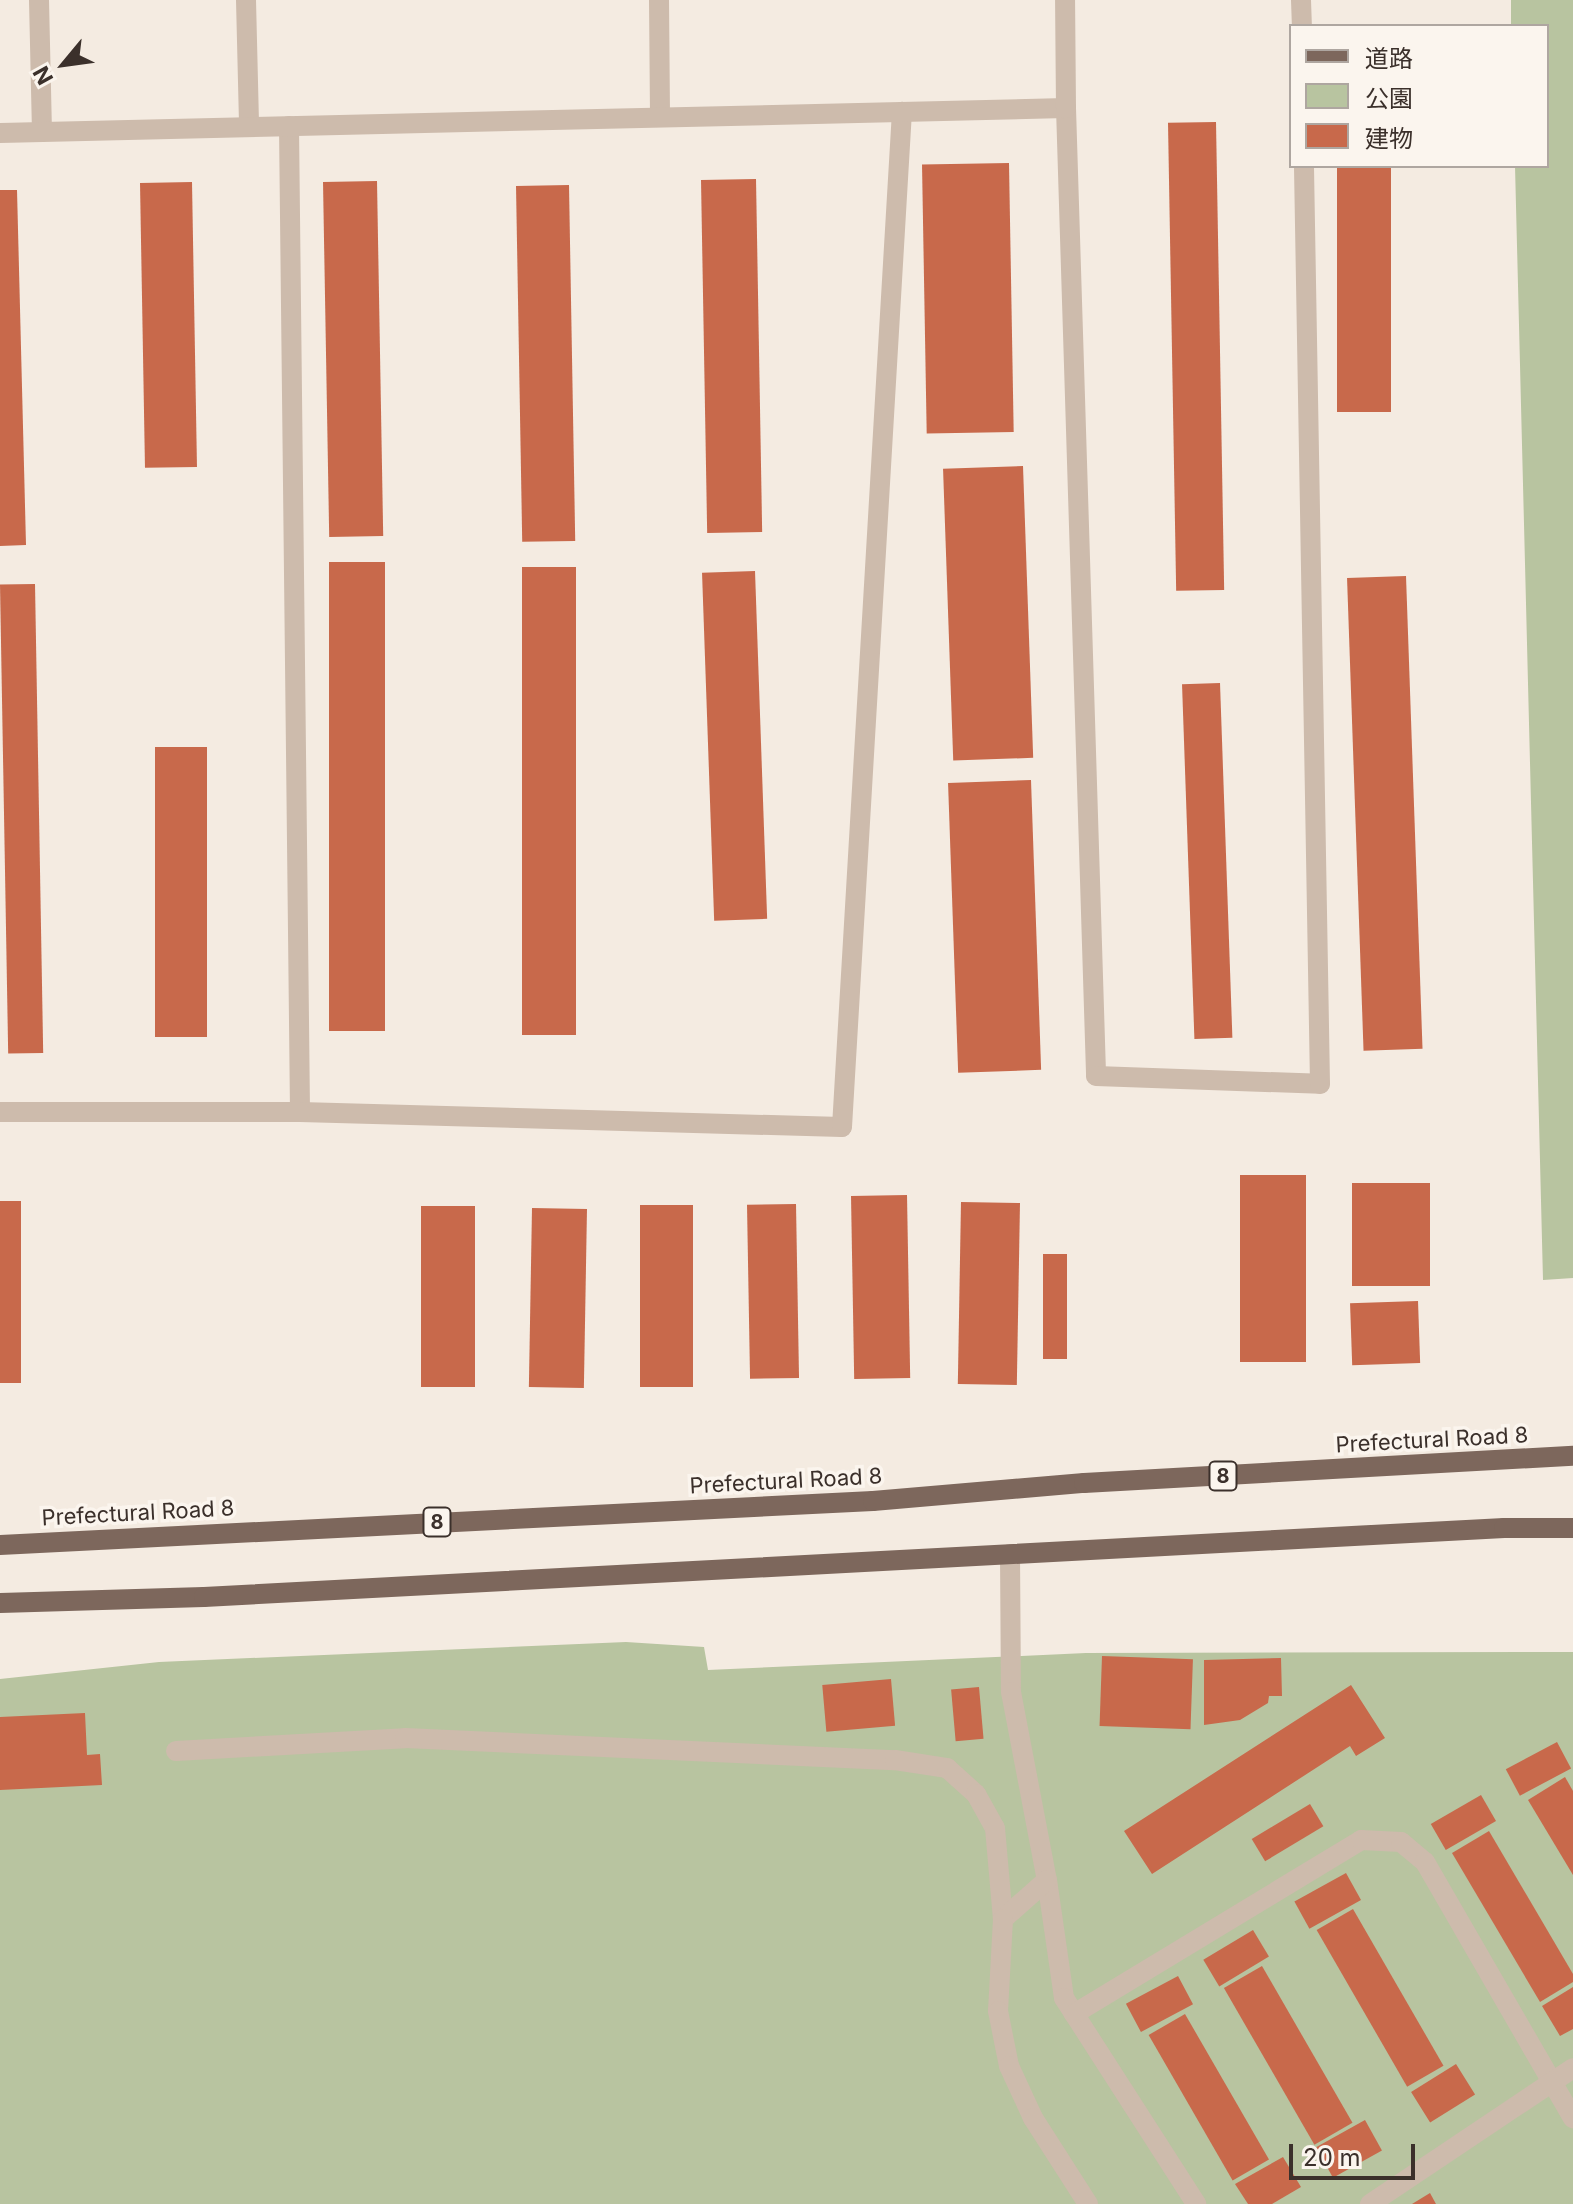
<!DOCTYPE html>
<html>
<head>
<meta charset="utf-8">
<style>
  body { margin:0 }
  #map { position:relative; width:1573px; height:2204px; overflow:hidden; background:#f4ebe1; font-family:Inter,"Noto Sans JP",sans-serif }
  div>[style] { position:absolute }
  .green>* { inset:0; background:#b8c4a0 }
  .building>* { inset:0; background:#c8694b; transform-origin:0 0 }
  .service>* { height:20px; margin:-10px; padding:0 10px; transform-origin:10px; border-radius:10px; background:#cdbbac }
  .minor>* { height:20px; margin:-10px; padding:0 10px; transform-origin:10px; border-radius:10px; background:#cdbbac }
  .primary>* { height:20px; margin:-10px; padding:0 10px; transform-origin:10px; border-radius:10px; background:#7d675c }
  span { translate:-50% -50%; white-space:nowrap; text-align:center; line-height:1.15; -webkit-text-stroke:7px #fbf5ee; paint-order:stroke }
  .shield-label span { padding:2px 6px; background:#fbf5ee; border:2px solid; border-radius:6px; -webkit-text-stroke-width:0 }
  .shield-label { font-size:20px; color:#3b302b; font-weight:700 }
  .street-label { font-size:22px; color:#3b302b }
  .legend { position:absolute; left:1289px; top:24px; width:260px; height:144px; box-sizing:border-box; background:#fbf5ee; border:2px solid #aea6a0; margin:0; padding:10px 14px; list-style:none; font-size:24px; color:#3b302b }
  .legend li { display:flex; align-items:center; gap:16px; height:40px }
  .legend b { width:40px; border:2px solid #aea6a0 }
  .north { position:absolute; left:24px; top:24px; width:80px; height:80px; -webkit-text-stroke:6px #fbf5ee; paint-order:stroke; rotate:241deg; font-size:22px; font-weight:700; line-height:32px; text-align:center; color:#3b302b }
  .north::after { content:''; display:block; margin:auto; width:28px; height:36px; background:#3b302b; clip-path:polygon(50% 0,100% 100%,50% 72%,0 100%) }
  .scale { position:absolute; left:1289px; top:2144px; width:126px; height:36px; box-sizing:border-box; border:4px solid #3b302b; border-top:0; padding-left:10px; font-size:24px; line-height:28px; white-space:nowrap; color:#3b302b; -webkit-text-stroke:6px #fbf5ee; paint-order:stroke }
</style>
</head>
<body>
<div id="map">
  <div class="green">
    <i style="clip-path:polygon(1511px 0,1573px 0,1573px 1278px,1543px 1280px,1515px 166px,1547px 166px,1547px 26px,1511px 26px)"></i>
    <i style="clip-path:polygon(626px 1642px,704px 1647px,708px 1670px,1086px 1653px,1573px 1652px,1573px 2204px,0 2204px,0 1679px,159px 1662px)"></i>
  </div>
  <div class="building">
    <i style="left:1216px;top:122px;width:468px;height:48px;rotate:89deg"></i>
    <i style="left:1009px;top:163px;width:269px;height:87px;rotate:89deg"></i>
    <i style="left:1337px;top:166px;width:54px;height:246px"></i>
    <i style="left:756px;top:179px;width:353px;height:55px;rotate:89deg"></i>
    <i style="left:377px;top:181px;width:355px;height:54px;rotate:89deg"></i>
    <i style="left:192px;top:182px;width:285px;height:52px;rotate:89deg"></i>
    <i style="left:569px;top:185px;width:356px;height:53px;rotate:89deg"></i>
    <i style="clip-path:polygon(0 190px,17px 190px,26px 545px,0 546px)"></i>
    <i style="left:1023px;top:466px;width:292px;height:80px;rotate:88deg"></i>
    <i style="left:329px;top:562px;width:56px;height:469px"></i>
    <i style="left:522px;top:567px;width:54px;height:468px"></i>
    <i style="left:755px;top:571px;width:348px;height:53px;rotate:88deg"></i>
    <i style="left:1406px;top:576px;width:473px;height:59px;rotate:88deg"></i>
    <i style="left:35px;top:584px;width:469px;height:35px;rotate:89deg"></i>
    <i style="left:1220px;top:683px;width:355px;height:38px;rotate:88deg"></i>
    <i style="left:155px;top:747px;width:52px;height:290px"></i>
    <i style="left:1031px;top:780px;width:290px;height:83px;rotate:88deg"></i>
    <i style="left:1240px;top:1175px;width:66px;height:187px"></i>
    <i style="left:1352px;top:1183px;width:78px;height:103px"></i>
    <i style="left:907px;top:1195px;width:183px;height:56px;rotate:89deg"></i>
    <i style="left:0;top:1201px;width:21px;height:182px"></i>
    <i style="left:961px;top:1202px;width:59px;height:182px;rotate:1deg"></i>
    <i style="left:796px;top:1204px;width:174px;height:49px;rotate:89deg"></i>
    <i style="left:640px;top:1205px;width:53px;height:182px"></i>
    <i style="left:421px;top:1206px;width:54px;height:181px"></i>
    <i style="left:532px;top:1208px;width:55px;height:179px;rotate:1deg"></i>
    <i style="left:1043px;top:1254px;width:24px;height:105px"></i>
    <i style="left:1418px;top:1301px;width:62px;height:68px;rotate:88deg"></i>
    <i style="left:1102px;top:1656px;width:91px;height:70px;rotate:2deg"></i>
    <i style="clip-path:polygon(1281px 1658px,1282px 1696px,1269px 1696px,1268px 1703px,1240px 1720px,1204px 1725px,1204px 1660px)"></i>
    <i style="left:891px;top:1679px;width:47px;height:69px;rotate:85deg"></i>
    <i style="clip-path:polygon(1351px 1685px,1385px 1738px,1356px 1756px,1350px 1746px,1152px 1874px,1124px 1831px)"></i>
    <i style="left:979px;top:1687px;width:52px;height:28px;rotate:85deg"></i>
    <i style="clip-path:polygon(85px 1713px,87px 1755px,100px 1754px,102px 1785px,0 1790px,0 1717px)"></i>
    <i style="left:1557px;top:1742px;width:30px;height:58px;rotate:62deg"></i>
    <i style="clip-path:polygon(1565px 1777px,1573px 1791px,1573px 1875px,1528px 1800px)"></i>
    <i style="left:1481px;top:1795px;width:30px;height:58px;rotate:60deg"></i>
    <i style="left:1310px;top:1804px;width:26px;height:68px;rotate:59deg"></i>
    <i style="clip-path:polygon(1489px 1831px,1573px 1974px,1573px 1982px,1540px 2002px,1452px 1853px)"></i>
    <i style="left:1346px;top:1873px;width:31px;height:59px;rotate:61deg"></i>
    <i style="left:1353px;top:1909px;width:181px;height:42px;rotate:60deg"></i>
    <i style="left:1253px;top:1930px;width:31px;height:58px;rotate:59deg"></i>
    <i style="left:1262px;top:1966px;width:181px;height:44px;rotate:60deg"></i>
    <i style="left:1178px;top:1976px;width:32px;height:59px;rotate:62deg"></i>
    <i style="clip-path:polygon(1573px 1987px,1573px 2029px,1560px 2036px,1542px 2006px)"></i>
    <i style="left:1185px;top:2014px;width:168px;height:42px;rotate:60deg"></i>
    <i style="left:1456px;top:2064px;width:36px;height:53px;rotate:58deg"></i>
    <i style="left:1365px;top:2120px;width:35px;height:56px;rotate:61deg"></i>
    <i style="clip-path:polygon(1283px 2157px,1301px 2187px,1272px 2204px,1248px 2204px,1235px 2184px)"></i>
    <i style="clip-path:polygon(1430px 2193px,1436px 2204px,1412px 2204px)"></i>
  </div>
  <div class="service">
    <i style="left:1301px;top:0;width:26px;rotate:88deg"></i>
    <i style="left:1066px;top:108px;width:968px;rotate:88.22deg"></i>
    <i style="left:1096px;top:1076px;width:224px;rotate:2deg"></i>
    <i style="left:1320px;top:1084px;width:918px;rotate:-91deg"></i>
    <i style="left:289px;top:126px;width:986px;rotate:89.36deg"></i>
    <i style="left:300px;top:1112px;width:542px;rotate:1.59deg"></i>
    <i style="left:842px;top:1127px;width:1017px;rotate:-86.62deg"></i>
    <i style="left:1010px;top:1554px;width:138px;rotate:89.6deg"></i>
    <i style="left:1011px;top:1692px;width:191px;rotate:79.2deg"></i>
    <i style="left:1047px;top:1880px;width:119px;rotate:81.8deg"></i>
    <i style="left:1064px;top:1998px;width:245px;rotate:57.3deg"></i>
    <i style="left:176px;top:1751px;width:229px;rotate:-3.2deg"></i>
    <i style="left:405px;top:1738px;width:490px;rotate:2.6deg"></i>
    <i style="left:895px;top:1760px;width:53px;rotate:8.7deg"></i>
    <i style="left:947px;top:1768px;width:39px;rotate:42deg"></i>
    <i style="left:976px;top:1794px;width:39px;rotate:61deg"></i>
    <i style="left:995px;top:1828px;width:91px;rotate:85deg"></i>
    <i style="left:1047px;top:1880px;width:59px;rotate:138.4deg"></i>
    <i style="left:1003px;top:1919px;width:92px;rotate:93.1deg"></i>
    <i style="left:998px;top:2011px;width:56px;rotate:78.7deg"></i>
    <i style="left:1009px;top:2066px;width:57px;rotate:65.2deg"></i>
    <i style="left:1033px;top:2118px;width:102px;rotate:57.4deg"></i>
    <i style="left:1074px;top:2014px;width:336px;rotate:-31.2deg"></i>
    <i style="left:1361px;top:1840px;width:40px;rotate:2.9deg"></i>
    <i style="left:1401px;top:1842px;width:31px;rotate:40deg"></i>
    <i style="left:1425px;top:1862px;width:296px;rotate:60deg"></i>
    <i style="left:1370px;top:2204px;width:244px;rotate:-33.8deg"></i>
  </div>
  <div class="minor">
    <i style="left:39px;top:0;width:132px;rotate:88.7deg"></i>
    <i style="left:246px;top:0;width:127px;rotate:88.6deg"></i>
    <i style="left:659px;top:0;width:117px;rotate:89.5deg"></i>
    <i style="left:0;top:133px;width:1066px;rotate:-1.34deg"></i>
    <i style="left:1066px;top:108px;width:108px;rotate:-90.5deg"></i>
    <i style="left:0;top:1112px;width:300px"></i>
  </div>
  <div class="primary">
    <i style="left:0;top:1545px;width:874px;rotate:-2.89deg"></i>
    <i style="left:873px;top:1501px;width:212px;rotate:-4.9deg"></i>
    <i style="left:1084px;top:1483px;width:490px;rotate:-3.2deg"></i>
    <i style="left:0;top:1603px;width:204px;rotate:-1.7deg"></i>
    <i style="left:204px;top:1597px;width:1302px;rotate:-3.04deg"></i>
    <i style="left:1504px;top:1528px;width:69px"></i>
  </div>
  <div class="shield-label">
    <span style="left:1223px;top:1476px">8</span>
    <span style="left:437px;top:1522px">8</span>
  </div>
  <div class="street-label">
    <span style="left:1432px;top:1440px;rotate:-3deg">Prefectural Road 8</span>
    <span style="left:786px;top:1481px;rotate:-3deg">Prefectural Road 8</span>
    <span style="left:138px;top:1513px;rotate:-3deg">Prefectural Road 8</span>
  </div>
  <ul class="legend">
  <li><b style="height:10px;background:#7d675c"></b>道路</li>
  <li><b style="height:22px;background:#b8c4a0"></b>公園</li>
  <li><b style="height:22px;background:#c8694b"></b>建物</li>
  </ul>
  <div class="north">N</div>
  <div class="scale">20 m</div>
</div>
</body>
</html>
